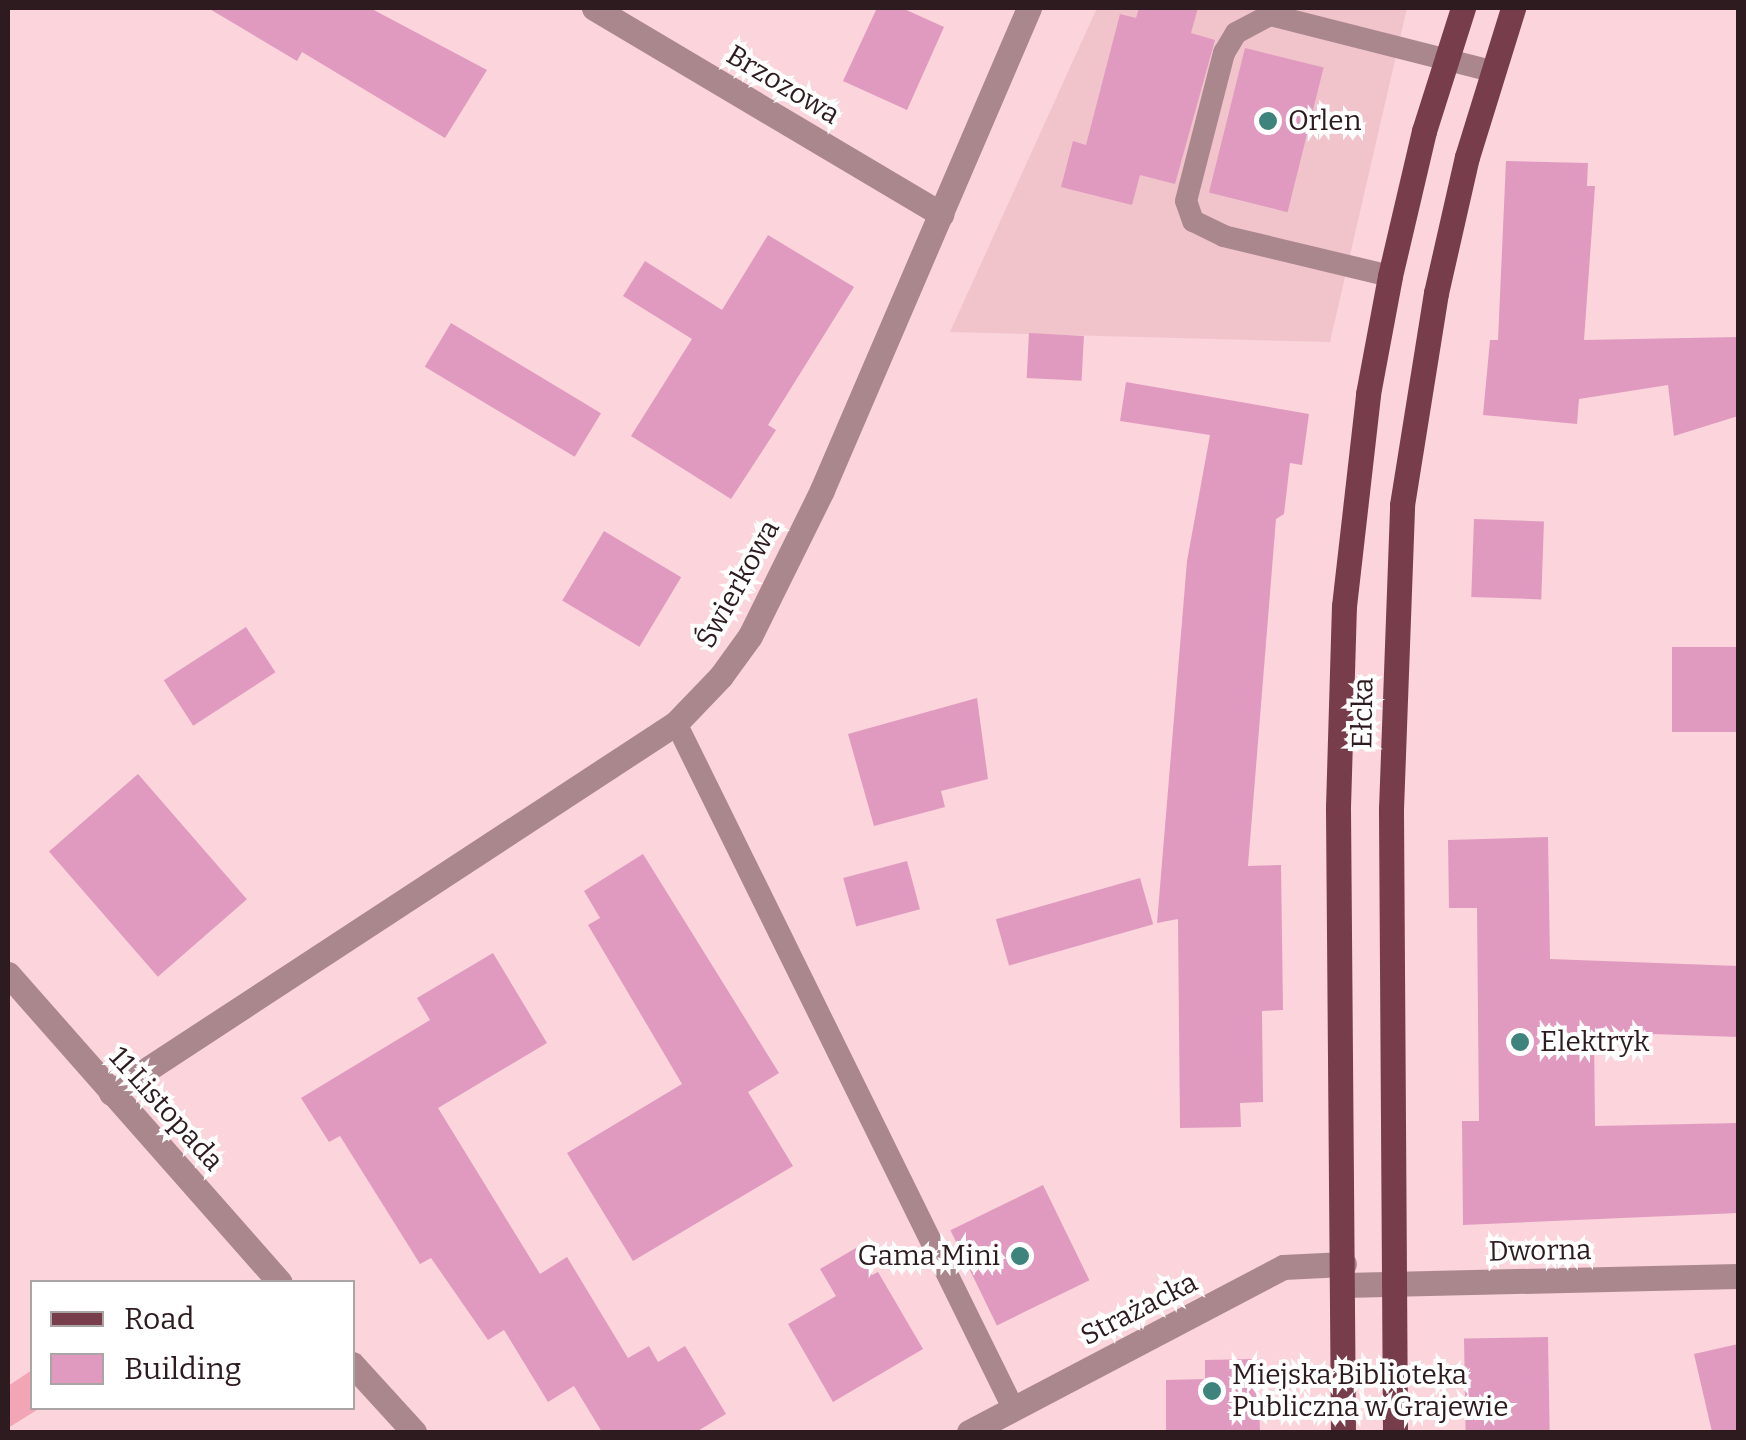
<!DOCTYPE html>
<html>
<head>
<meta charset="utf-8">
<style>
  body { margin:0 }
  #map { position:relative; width:1746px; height:1440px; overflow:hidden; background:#fcd4db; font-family:Bitter,serif }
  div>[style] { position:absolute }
  .built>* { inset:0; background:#f1c4cc }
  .green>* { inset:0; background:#f1a5b5 }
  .building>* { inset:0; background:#e09ac0; transform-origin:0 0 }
  .lane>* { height:22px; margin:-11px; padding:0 11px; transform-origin:11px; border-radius:11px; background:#aa878d }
  .street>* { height:25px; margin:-12.5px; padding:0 12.5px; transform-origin:12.5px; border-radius:12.5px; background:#aa878d }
  .primary>* { height:25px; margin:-12.5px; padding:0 12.5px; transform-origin:12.5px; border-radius:12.5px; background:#773d4b }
  .dots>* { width:28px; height:28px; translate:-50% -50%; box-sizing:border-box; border:5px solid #fff; border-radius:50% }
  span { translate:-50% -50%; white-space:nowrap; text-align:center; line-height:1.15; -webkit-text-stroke:8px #fff; paint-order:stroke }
  .street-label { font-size:28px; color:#2d1b1f }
  .poi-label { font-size:28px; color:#2d1b1f }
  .left { translate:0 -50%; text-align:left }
  .right { translate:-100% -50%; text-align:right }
  .frame { position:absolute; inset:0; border:10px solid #2d1b1f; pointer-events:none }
  .legend { position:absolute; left:30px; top:1280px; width:325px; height:130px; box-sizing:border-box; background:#fff; border:2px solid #aba4a5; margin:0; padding:12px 18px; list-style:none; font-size:30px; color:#2d1b1f }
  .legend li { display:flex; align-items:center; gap:20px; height:50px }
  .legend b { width:50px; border:2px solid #aba4a5 }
</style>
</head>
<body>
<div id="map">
  <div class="built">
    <i style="clip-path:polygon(1097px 8px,1407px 8px,1330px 342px,950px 332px)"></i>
  </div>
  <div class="green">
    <i style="clip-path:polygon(32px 1370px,32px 1408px,40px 1408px,8px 1428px,8px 1386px)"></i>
  </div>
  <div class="building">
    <i style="clip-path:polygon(208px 8px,370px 8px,487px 70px,445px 138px,302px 52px,297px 61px)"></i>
    <i style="clip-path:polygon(877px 8px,902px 8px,944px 27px,907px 110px,843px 81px)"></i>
    <i style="clip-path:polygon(1139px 8px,1198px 8px,1191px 33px,1215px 40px,1175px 184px,1140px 175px,1132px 205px,1061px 187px,1073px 141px,1086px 145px,1120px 14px,1136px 18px)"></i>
    <i style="left:1245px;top:48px;width:81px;height:149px;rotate:14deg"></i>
    <i style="clip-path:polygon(1506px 161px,1588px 163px,1587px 186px,1595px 186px,1584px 340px,1738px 337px,1738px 416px,1674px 436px,1668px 385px,1579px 399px,1577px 424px,1483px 415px,1490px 340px,1498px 340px)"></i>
    <i style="clip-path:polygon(768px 235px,854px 287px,768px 425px,776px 430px,731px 499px,631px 436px,692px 339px,623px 296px,645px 261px,722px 310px)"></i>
    <i style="left:451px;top:323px;width:175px;height:51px;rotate:31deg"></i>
    <i style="left:1029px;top:333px;width:55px;height:45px;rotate:3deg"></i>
    <i style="clip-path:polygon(1126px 382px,1309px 414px,1302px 465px,1290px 463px,1284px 514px,1276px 519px,1248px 866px,1281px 865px,1283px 1010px,1262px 1011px,1263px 1102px,1240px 1103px,1241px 1127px,1180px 1128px,1178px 919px,1157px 923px,1187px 561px,1210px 435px,1120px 421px)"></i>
    <i style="left:1474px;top:519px;width:70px;height:78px;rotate:2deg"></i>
    <i style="left:604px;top:531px;width:90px;height:81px;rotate:31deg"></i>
    <i style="left:246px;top:627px;width:54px;height:98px;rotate:57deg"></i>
    <i style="left:1738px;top:647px;width:85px;height:66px;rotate:90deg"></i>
    <i style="clip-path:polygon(977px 698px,988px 779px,941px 791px,945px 807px,874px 826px,848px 734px)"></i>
    <i style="left:138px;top:774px;width:166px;height:118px;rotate:49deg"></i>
    <i style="clip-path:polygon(1548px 837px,1550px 959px,1738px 966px,1738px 1037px,1594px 1032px,1595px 1126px,1738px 1123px,1738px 1213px,1463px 1225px,1462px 1121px,1479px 1121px,1477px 908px,1449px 908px,1448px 840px)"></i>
    <i style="clip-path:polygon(643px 854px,779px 1073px,748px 1092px,793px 1166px,633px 1261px,567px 1153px,682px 1084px,588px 925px,600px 918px,584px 891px)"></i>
    <i style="left:907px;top:861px;width:50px;height:66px;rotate:75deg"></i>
    <i style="left:1140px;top:878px;width:48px;height:150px;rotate:74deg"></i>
    <i style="clip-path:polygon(493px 953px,547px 1043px,438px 1108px,540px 1274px,567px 1257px,628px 1358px,649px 1346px,658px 1362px,685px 1346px,726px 1414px,696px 1432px,602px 1432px,574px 1386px,548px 1402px,504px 1330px,488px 1340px,431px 1258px,420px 1264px,340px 1136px,329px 1142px,301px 1098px,430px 1020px,417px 998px)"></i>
    <i style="left:1043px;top:1185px;width:106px;height:103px;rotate:64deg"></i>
    <i style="clip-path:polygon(856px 1248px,872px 1275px,878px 1272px,923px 1349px,833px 1402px,788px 1324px,836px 1296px,820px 1269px)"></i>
    <i style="left:1548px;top:1337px;width:95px;height:84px;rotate:89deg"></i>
    <i style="clip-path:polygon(1738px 1344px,1738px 1432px,1712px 1432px,1694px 1354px)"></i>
    <i style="clip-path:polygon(1258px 1359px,1260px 1432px,1166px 1432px,1166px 1380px,1205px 1379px,1205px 1360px)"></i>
  </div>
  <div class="lane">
    <i style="left:1390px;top:276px;width:171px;rotate:-166.5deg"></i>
    <i style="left:1224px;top:236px;width:34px;rotate:-154deg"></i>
    <i style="left:1193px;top:221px;width:21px;rotate:-109deg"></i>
    <i style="left:1186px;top:201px;width:153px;rotate:-75.6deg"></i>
    <i style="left:1224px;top:53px;width:23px;rotate:-59deg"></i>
    <i style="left:1236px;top:33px;width:38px;rotate:-28deg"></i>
    <i style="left:1270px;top:15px;width:229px;rotate:14.2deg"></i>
    <i style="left:676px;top:723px;width:763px;rotate:63.8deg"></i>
  </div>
  <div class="street">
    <i style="left:594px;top:8px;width:404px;rotate:30.7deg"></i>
    <i style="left:8px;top:974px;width:411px;rotate:48.6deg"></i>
    <i style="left:111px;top:1093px;width:675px;rotate:-33.22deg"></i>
    <i style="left:676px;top:723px;width:65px;rotate:-46.2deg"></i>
    <i style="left:721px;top:676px;width:49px;rotate:-54.1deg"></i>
    <i style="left:750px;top:636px;width:163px;rotate:-63.7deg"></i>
    <i style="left:822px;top:490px;width:525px;rotate:-66.76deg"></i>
    <i style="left:1343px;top:1285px;width:395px;rotate:-1.3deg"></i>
    <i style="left:352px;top:1364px;width:92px;rotate:47.6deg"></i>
    <i style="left:969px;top:1432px;width:355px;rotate:-27.7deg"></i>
    <i style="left:1283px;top:1267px;width:61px;rotate:-2.8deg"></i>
  </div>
  <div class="primary">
    <i style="left:1343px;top:1432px;width:625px;rotate:-90.46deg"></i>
    <i style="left:1338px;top:807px;width:201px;rotate:-88.3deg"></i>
    <i style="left:1344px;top:606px;width:213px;rotate:-83.5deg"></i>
    <i style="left:1368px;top:394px;width:120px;rotate:-79.4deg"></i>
    <i style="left:1390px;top:276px;width:149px;rotate:-76.8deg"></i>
    <i style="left:1424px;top:131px;width:129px;rotate:-72.4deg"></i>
    <i style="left:1395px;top:1432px;width:623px;rotate:-90.37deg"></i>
    <i style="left:1391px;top:809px;width:304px;rotate:-87.9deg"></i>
    <i style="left:1402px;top:505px;width:215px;rotate:-80.9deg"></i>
    <i style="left:1436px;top:293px;width:139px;rotate:-77.2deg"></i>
    <i style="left:1467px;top:157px;width:156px;rotate:-72.8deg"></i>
  </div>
  <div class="dots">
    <i style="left:1268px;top:121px;background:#3e847d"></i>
    <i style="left:1520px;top:1042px;background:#3e847d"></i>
    <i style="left:1020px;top:1256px;background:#3e847d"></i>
    <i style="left:1212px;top:1391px;background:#3e847d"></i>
  </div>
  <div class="street-label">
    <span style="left:783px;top:85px;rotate:31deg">Brzozowa</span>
    <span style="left:738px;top:584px;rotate:-61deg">Świerkowa</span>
    <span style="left:1363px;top:713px;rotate:-89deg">Ełcka</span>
    <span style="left:166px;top:1109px;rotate:48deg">11 Listopada</span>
    <span style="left:1540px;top:1251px;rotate:-1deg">Dworna</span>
    <span style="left:1139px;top:1309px;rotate:-27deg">Strażacka</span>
  </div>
  <div class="poi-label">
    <span class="left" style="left:1288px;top:121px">Orlen</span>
    <span class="left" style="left:1540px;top:1042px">Elektryk</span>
    <span class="right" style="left:1000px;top:1256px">Gama Mini</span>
    <span class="left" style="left:1232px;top:1391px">Miejska Biblioteka<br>Publiczna w Grajewie</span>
  </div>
  <div class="frame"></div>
  <ul class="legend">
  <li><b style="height:12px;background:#773d4b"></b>Road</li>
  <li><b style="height:28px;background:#e09ac0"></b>Building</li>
  </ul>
</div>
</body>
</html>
